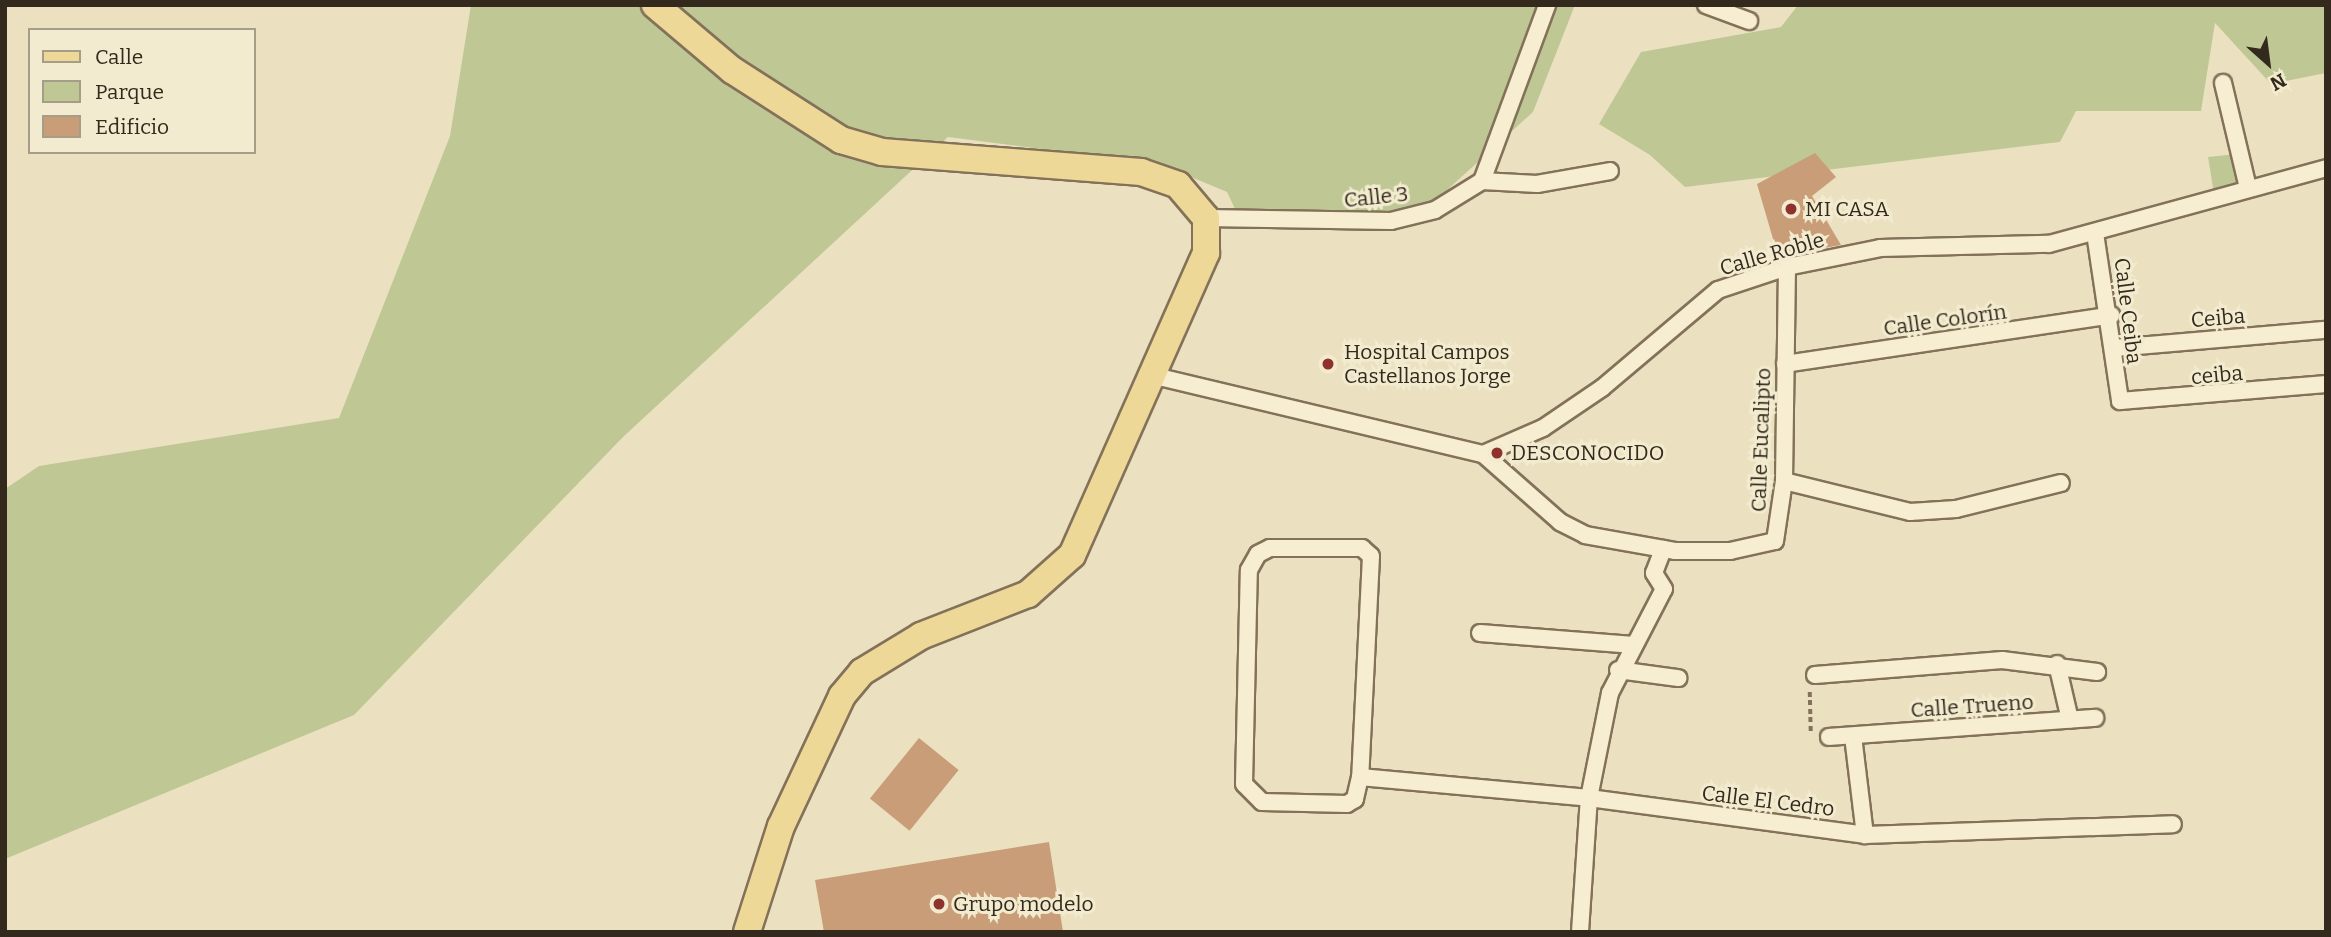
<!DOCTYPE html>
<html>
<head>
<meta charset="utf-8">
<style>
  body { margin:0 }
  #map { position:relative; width:2331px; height:937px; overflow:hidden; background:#ebe1c0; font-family:Bitter,serif }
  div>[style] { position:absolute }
  .green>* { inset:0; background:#bfc895 }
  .building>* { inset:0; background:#c89d77; transform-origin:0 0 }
  .path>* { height:3.5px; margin-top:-1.75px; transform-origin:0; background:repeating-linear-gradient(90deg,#837259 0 5px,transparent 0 8.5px) }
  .roads { filter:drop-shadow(2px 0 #837259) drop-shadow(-2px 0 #837259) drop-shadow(0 2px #837259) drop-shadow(0 -2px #837259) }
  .minor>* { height:16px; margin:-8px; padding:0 8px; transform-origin:8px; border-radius:8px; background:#f7eed2 }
  .primary>* { height:26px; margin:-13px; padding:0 13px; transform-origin:13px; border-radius:13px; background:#edd898 }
  .dots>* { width:19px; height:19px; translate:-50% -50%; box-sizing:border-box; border:4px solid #f3ebcf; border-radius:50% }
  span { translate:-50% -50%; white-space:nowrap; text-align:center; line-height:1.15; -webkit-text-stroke:6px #f3ebcf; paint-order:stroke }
  .street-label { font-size:21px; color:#33291d }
  .poi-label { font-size:21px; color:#33291d }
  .left { translate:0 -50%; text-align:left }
  .frame { position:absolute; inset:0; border:7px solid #33291d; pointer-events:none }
  .legend { position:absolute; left:28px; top:28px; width:228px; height:126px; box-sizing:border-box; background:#f3ebcf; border:2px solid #a69d88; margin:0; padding:9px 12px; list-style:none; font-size:21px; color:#33291d }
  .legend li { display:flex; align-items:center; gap:14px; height:35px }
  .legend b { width:35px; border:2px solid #a69d88 }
  .north { position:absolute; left:2233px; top:28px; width:70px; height:70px; -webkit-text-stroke:5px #f3ebcf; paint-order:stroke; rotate:152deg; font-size:19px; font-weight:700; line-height:28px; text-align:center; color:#33291d }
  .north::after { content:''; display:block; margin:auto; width:24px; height:32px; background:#33291d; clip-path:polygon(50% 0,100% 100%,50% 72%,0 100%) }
</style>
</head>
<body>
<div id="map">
  <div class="green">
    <i style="clip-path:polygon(471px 5px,1575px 5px,1533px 112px,1424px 211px,1242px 224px,1227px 192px,1160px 164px,948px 137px,623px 437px,354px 715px,5px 859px,5px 489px,39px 466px,339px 418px,450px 136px)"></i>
    <i style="clip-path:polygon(1798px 5px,2326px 5px,2326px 73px,2271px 84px,2215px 23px,2201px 111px,2076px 111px,2060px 142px,1685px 187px,1650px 155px,1599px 124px,1641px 52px,1781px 27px)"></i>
    <i style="clip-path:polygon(2237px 154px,2245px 185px,2214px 194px,2208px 157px)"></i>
  </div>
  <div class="building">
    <i style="clip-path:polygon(1815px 153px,1836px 177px,1812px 196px,1841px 245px,1778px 256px,1757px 184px)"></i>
    <i style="left:919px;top:738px;width:51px;height:78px;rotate:39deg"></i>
    <i style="clip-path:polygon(1049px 842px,1063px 932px,824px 932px,815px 880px)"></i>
  </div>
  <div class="path">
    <i style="left:1810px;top:692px;width:41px;rotate:88.6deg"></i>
  </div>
  <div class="roads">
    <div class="minor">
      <i style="left:1706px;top:5px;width:46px;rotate:20.4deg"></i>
      <i style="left:2223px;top:83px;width:108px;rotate:76.6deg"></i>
      <i style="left:1482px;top:181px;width:55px;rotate:3.1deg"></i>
      <i style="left:1537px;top:184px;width:74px;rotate:-10.1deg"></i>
      <i style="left:1206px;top:218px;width:185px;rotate:0.9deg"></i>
      <i style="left:1391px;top:221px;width:45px;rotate:-14deg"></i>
      <i style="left:1435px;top:210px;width:55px;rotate:-31.7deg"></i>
      <i style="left:1482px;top:181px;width:188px;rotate:-69.7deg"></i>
      <i style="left:2095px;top:233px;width:170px;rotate:81.5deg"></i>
      <i style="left:2120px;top:401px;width:207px;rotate:-4.7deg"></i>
      <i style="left:2114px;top:348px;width:213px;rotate:-4.9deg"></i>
      <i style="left:1785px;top:364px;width:330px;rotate:-8.5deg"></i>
      <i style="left:1155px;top:376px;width:337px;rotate:13.4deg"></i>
      <i style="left:1483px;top:454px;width:65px;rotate:-23.4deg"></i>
      <i style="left:1543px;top:428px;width:71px;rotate:-34.1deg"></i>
      <i style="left:1602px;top:388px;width:152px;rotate:-40.2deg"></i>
      <i style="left:1718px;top:290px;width:73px;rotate:-18.4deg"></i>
      <i style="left:1787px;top:267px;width:95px;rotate:-11.5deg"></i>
      <i style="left:1880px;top:248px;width:169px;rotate:-1.4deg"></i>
      <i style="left:2049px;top:244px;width:287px;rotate:-15.3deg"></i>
      <i style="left:1483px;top:454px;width:103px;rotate:41.4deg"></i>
      <i style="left:1560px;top:522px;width:28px;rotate:27deg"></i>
      <i style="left:1585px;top:535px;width:91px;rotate:10.1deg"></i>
      <i style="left:1675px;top:551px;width:55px"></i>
      <i style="left:1730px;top:551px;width:46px;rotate:-12.5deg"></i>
      <i style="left:1775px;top:541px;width:61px;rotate:-81.5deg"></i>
      <i style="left:1784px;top:481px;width:214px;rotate:-89.2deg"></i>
      <i style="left:1784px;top:481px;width:130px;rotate:13.8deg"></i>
      <i style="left:1910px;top:512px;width:46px;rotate:-3.7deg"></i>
      <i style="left:1956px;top:509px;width:108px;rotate:-13.9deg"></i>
      <i style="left:1270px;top:548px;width:92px"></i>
      <i style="left:1362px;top:548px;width:12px;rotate:42deg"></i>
      <i style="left:1371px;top:556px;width:221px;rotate:92.8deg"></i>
      <i style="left:1360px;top:777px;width:23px;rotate:103deg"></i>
      <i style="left:1355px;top:799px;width:9px;rotate:148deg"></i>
      <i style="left:1347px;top:804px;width:85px;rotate:-178.7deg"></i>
      <i style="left:1262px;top:802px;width:25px;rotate:-135deg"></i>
      <i style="left:1244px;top:784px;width:214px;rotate:-88.7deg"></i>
      <i style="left:1249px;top:570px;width:18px;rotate:-61deg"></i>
      <i style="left:1258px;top:554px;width:13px;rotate:-27deg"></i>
      <i style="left:1480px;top:633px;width:151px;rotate:4.5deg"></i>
      <i style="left:2057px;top:664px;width:57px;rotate:76.9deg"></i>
      <i style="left:1618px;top:670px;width:61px;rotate:7.6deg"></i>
      <i style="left:1815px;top:675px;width:188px;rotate:-4.6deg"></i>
      <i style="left:2002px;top:660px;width:96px;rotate:7.2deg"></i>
      <i style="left:1853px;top:736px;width:100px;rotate:83.1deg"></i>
      <i style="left:1829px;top:737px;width:267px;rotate:-4.1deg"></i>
      <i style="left:1360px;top:777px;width:230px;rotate:5.2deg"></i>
      <i style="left:1589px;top:798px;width:278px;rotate:7.6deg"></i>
      <i style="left:1865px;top:835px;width:308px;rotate:-2deg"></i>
      <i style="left:1580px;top:932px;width:134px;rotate:-86.2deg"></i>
      <i style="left:1589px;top:798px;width:107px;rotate:-78.7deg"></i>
      <i style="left:1610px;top:693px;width:117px;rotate:-62.6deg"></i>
      <i style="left:1664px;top:589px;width:19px;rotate:-122deg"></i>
      <i style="left:1654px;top:573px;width:26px;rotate:-69deg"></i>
    </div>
    <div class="primary">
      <i style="left:655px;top:5px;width:101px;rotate:40.2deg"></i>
      <i style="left:732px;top:70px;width:130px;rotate:32.7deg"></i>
      <i style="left:841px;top:140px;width:43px;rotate:16.3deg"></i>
      <i style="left:882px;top:152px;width:260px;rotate:4.4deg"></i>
      <i style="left:1141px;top:172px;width:39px;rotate:19deg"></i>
      <i style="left:1178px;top:185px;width:43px;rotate:49.7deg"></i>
      <i style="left:1206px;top:218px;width:35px;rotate:90deg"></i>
      <i style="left:1206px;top:253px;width:330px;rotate:113.9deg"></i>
      <i style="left:1072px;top:555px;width:59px;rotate:138.4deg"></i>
      <i style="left:1028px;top:594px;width:115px;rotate:158.6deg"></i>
      <i style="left:921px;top:636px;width:69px;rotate:148.6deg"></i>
      <i style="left:862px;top:672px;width:31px;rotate:130deg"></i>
      <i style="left:842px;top:696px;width:144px;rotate:115.1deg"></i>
      <i style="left:781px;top:826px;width:111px;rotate:107.8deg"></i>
    </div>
  </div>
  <div class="dots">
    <i style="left:1791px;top:209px;background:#8f312c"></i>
    <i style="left:1328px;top:364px;background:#8f312c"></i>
    <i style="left:1497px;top:453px;background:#8f312c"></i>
    <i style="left:939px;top:904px;background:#8f312c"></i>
  </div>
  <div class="street-label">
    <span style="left:1376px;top:197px;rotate:-6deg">Calle 3</span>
    <span style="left:1772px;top:254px;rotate:-16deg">Calle Roble</span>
    <span style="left:2128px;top:311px;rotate:83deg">Calle Ceiba</span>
    <span style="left:2218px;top:318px;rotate:-5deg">Ceiba</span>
    <span style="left:1945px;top:320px;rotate:-8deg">Calle Colorín</span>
    <span style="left:2217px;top:375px;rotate:-5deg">ceiba</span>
    <span style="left:1761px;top:440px;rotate:-88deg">Calle Eucalipto</span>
    <span style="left:1972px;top:706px;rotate:-4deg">Calle Trueno</span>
    <span style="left:1768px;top:801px;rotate:7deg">Calle El Cedro</span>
  </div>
  <div class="poi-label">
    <span class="left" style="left:1805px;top:209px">MI CASA</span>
    <span class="left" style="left:1344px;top:364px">Hospital Campos<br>Castellanos Jorge</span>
    <span class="left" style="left:1511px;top:453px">DESCONOCIDO</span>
    <span class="left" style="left:953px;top:904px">Grupo modelo</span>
  </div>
  <div class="frame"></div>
  <ul class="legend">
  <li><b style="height:9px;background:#edd898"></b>Calle</li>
  <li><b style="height:19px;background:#bfc895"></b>Parque</li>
  <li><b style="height:19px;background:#c89d77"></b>Edificio</li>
  </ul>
  <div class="north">N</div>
</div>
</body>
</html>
